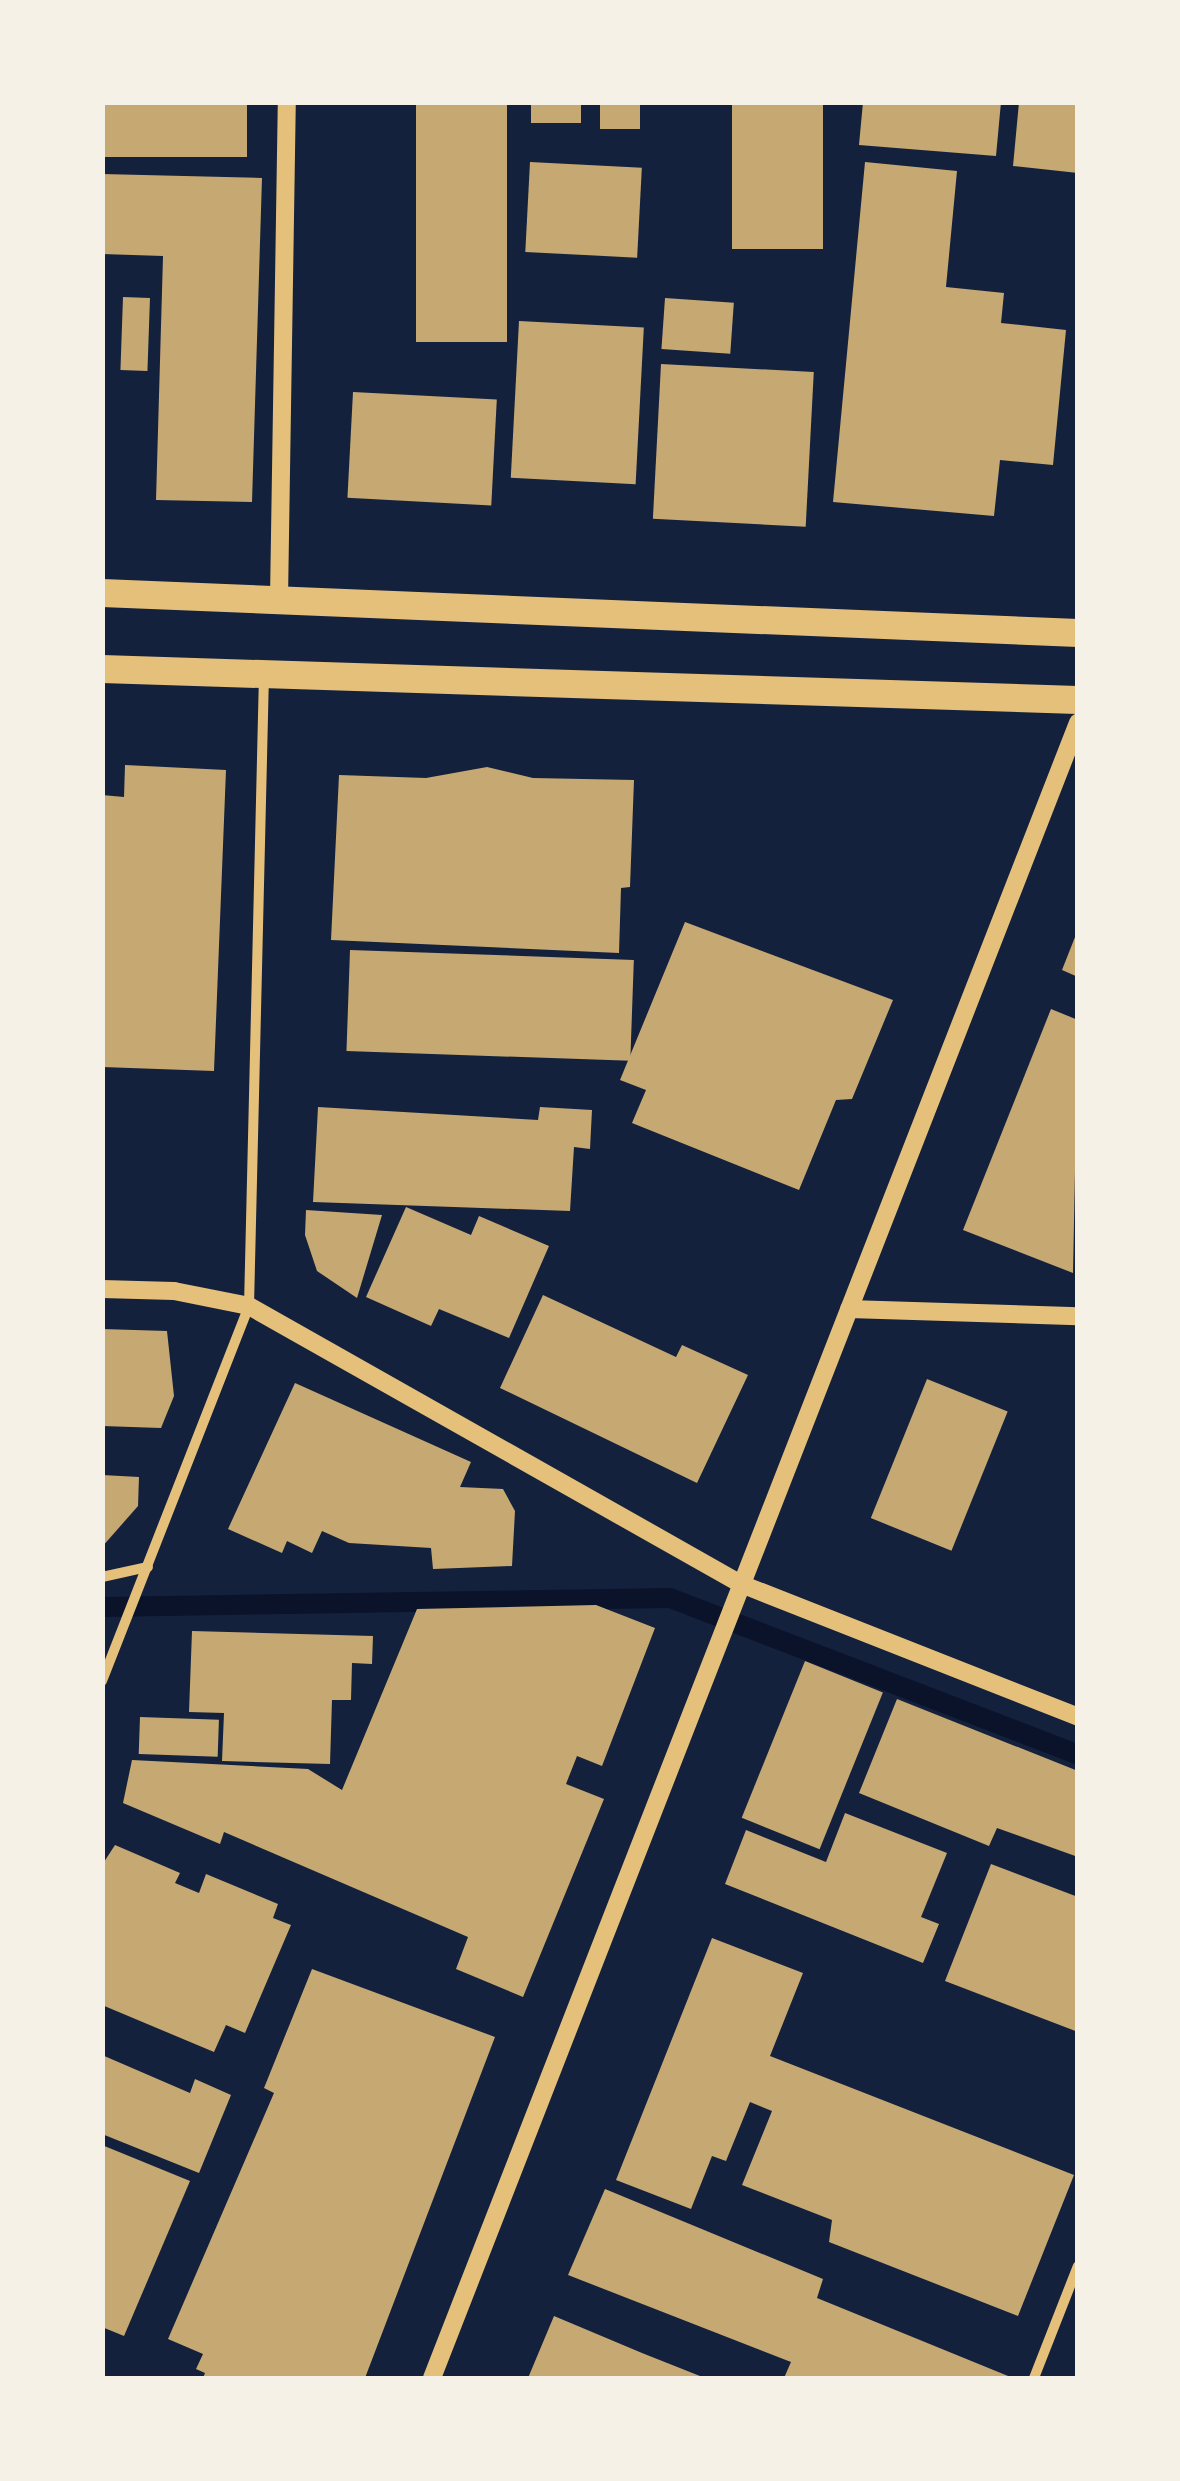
<!DOCTYPE html>
<html>
<head>
<meta charset="utf-8">
<style>
  body { margin:0 }
  #map { position:relative; width:1180px; height:2481px; overflow:hidden; background:#14213d; font-family:"Golos Text",sans-serif }
  div>[style] { position:absolute }
  .stream>* { height:20px; margin:-10px; padding:0 10px; transform-origin:10px; border-radius:10px; background:#0b132b }
  .building>* { inset:0; background:#c6a872; transform-origin:0 0 }
  .minor>* { height:10px; margin:-5px; padding:0 5px; transform-origin:5px; border-radius:5px; background:#e5c07b }
  .tertiary>* { height:18px; margin:-9px; padding:0 9px; transform-origin:9px; border-radius:9px; background:#e5c07b }
  .trunk>* { height:28px; margin:-14px; padding:0 14px; transform-origin:14px; border-radius:14px; background:#e5c07b }
  span { translate:-50% -50%; white-space:nowrap; text-align:center; line-height:1.15; -webkit-text-stroke:9px #f6f1e7; paint-order:stroke }
  .frame { position:absolute; inset:0; border:105px solid #f6f1e7; pointer-events:none }
</style>
</head>
<body>
<div id="map">
  <div class="stream">
    <i style="left:102px;top:1607px;width:568px;rotate:-0.91deg"></i>
    <i style="left:670px;top:1598px;width:437px;rotate:21deg"></i>
  </div>
  <div class="building">
    <i style="left:102px;top:102px;width:145px;height:55px"></i>
    <i style="left:416px;top:102px;width:91px;height:240px"></i>
    <i style="left:531px;top:102px;width:50px;height:21px"></i>
    <i style="left:600px;top:102px;width:40px;height:27px"></i>
    <i style="left:732px;top:102px;width:91px;height:147px"></i>
    <i style="clip-path:polygon(863px 102px,1001px 102px,996px 156px,859px 145px)"></i>
    <i style="clip-path:polygon(1019px 102px,1078px 102px,1078px 173px,1013px 166px)"></i>
    <i style="left:530px;top:162px;width:112px;height:90px;rotate:3deg"></i>
    <i style="clip-path:polygon(865px 162px,957px 171px,946px 287px,1004px 293px,1001px 323px,1066px 330px,1053px 465px,1000px 460px,994px 516px,833px 502px)"></i>
    <i style="clip-path:polygon(102px 174px,262px 178px,252px 502px,156px 500px,163px 256px,102px 254px)"></i>
    <i style="left:123px;top:297px;width:27px;height:73px;rotate:2deg"></i>
    <i style="left:665px;top:298px;width:69px;height:51px;rotate:4deg"></i>
    <i style="left:519px;top:321px;width:125px;height:157px;rotate:3deg"></i>
    <i style="left:661px;top:364px;width:153px;height:155px;rotate:3deg"></i>
    <i style="left:353px;top:392px;width:144px;height:106px;rotate:3deg"></i>
    <i style="clip-path:polygon(125px 765px,226px 770px,214px 1071px,102px 1067px,102px 795px,124px 797px)"></i>
    <i style="clip-path:polygon(487px 767px,533px 778px,634px 780px,630px 887px,621px 888px,619px 953px,331px 940px,339px 775px,426px 778px)"></i>
    <i style="clip-path:polygon(685px 922px,893px 1000px,852px 1099px,836px 1100px,799px 1190px,632px 1123px,646px 1090px,620px 1080px)"></i>
    <i style="clip-path:polygon(1077px 932px,1078px 932px,1078px 977px,1062px 970px)"></i>
    <i style="left:350px;top:950px;width:284px;height:101px;rotate:2deg"></i>
    <i style="clip-path:polygon(1051px 1009px,1078px 1020px,1073px 1273px,963px 1230px)"></i>
    <i style="clip-path:polygon(318px 1107px,538px 1120px,540px 1107px,592px 1110px,590px 1149px,574px 1147px,570px 1211px,313px 1202px)"></i>
    <i style="clip-path:polygon(406px 1207px,471px 1235px,479px 1216px,549px 1246px,509px 1338px,439px 1309px,431px 1326px,366px 1297px)"></i>
    <i style="clip-path:polygon(306px 1210px,382px 1215px,357px 1298px,317px 1271px,305px 1235px)"></i>
    <i style="clip-path:polygon(543px 1295px,676px 1357px,682px 1345px,748px 1375px,697px 1483px,500px 1388px)"></i>
    <i style="clip-path:polygon(102px 1329px,167px 1331px,174px 1396px,161px 1428px,102px 1426px)"></i>
    <i style="left:927px;top:1379px;width:87px;height:150px;rotate:22deg"></i>
    <i style="clip-path:polygon(295px 1383px,471px 1462px,460px 1487px,503px 1489px,515px 1511px,512px 1566px,433px 1569px,431px 1548px,349px 1543px,322px 1531px,312px 1553px,287px 1541px,282px 1553px,228px 1529px)"></i>
    <i style="clip-path:polygon(102px 1475px,139px 1477px,138px 1506px,102px 1547px)"></i>
    <i style="clip-path:polygon(596px 1605px,655px 1628px,602px 1766px,577px 1756px,566px 1784px,604px 1799px,523px 1997px,456px 1969px,468px 1937px,224px 1832px,220px 1844px,123px 1803px,132px 1760px,308px 1769px,342px 1790px,417px 1609px)"></i>
    <i style="clip-path:polygon(192px 1631px,373px 1636px,372px 1664px,352px 1663px,351px 1700px,332px 1700px,330px 1764px,222px 1761px,224px 1713px,189px 1712px)"></i>
    <i style="left:805px;top:1661px;width:84px;height:169px;rotate:22deg"></i>
    <i style="clip-path:polygon(897px 1699px,1078px 1771px,1078px 1857px,997px 1828px,989px 1846px,859px 1793px)"></i>
    <i style="left:140px;top:1717px;width:79px;height:37px;rotate:2deg"></i>
    <i style="clip-path:polygon(845px 1813px,947px 1853px,921px 1917px,939px 1924px,923px 1963px,725px 1884px,746px 1830px,826px 1862px)"></i>
    <i style="clip-path:polygon(115px 1845px,180px 1873px,175px 1883px,199px 1893px,206px 1874px,278px 1904px,273px 1918px,291px 1925px,245px 2033px,226px 2025px,214px 2052px,102px 2005px,102px 1865px)"></i>
    <i style="clip-path:polygon(991px 1864px,1078px 1897px,1078px 2032px,945px 1981px)"></i>
    <i style="clip-path:polygon(712px 1938px,803px 1973px,770px 2056px,1074px 2175px,1018px 2316px,829px 2242px,832px 2220px,742px 2185px,772px 2111px,750px 2102px,726px 2161px,712px 2156px,691px 2209px,616px 2180px)"></i>
    <i style="clip-path:polygon(312px 1969px,495px 2037px,365px 2378px,203px 2378px,205px 2373px,196px 2369px,203px 2354px,168px 2339px,274px 2093px,264px 2088px)"></i>
    <i style="clip-path:polygon(102px 2055px,190px 2093px,195px 2079px,231px 2095px,199px 2173px,102px 2134px)"></i>
    <i style="clip-path:polygon(102px 2145px,190px 2181px,124px 2336px,102px 2327px)"></i>
    <i style="clip-path:polygon(605px 2189px,823px 2279px,817px 2298px,1013px 2378px,784px 2378px,791px 2362px,568px 2275px)"></i>
    <i style="clip-path:polygon(554px 2316px,642px 2353px,705px 2378px,528px 2378px)"></i>
  </div>
  <div class="minor">
    <i style="left:102px;top:1577px;width:47px;rotate:-12.3deg"></i>
    <i style="left:102px;top:1681px;width:403px;rotate:-68.6deg"></i>
    <i style="left:249px;top:1306px;width:631px;rotate:-88.64deg"></i>
    <i style="left:1034px;top:2378px;width:120px;rotate:-68.6deg"></i>
  </div>
  <div class="tertiary">
    <i style="left:279px;top:599px;width:497px;rotate:-89.1deg"></i>
    <i style="left:102px;top:1289px;width:72px;rotate:1.6deg"></i>
    <i style="left:174px;top:1291px;width:76px;rotate:11.3deg"></i>
    <i style="left:249px;top:1306px;width:565px;rotate:29.47deg"></i>
    <i style="left:741px;top:1584px;width:362px;rotate:21.5deg"></i>
    <i style="left:849px;top:1309px;width:229px;rotate:1.8deg"></i>
    <i style="left:432px;top:2378px;width:1777px;rotate:-68.68deg"></i>
  </div>
  <div class="trunk">
    <i style="left:102px;top:593px;width:977px;rotate:2.35deg"></i>
    <i style="left:102px;top:669px;width:976px;rotate:1.82deg"></i>
  </div>
  <div class="frame"></div>
</div>
</body>
</html>
